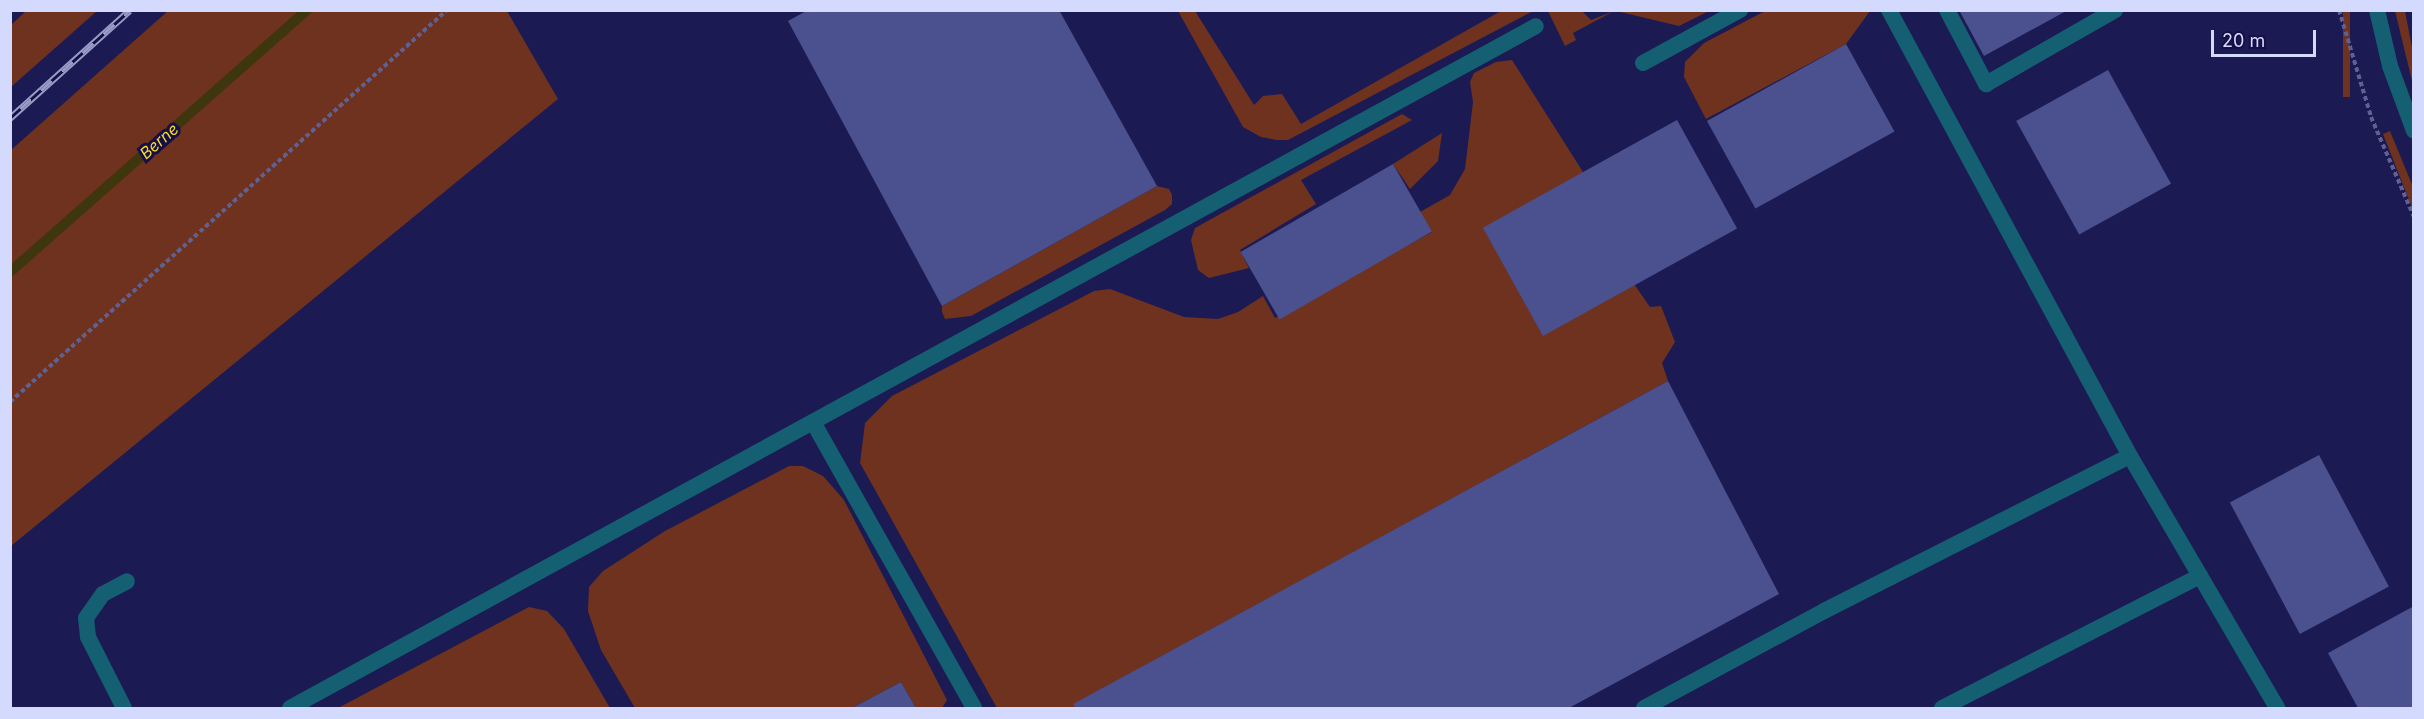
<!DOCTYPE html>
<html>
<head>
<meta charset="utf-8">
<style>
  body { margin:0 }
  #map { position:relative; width:2424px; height:719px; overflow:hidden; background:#1c1a53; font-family:Inter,sans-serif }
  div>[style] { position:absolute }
  .green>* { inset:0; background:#6e321f; transform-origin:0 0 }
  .stream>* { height:10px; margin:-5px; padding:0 5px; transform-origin:5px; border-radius:5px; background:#3e360d }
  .building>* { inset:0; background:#4b508f; transform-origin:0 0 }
  .path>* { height:4px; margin-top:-2px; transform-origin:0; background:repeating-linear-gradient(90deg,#606192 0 4.5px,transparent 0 7.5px) }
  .service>* { height:16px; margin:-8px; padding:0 8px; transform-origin:8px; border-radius:8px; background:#145f71 }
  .minor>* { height:16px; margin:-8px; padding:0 8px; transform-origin:8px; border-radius:8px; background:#145f71 }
  .rail>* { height:7px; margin-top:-3.5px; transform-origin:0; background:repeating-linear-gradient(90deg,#140f47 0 14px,#999cc7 0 28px); box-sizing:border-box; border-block:2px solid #999cc7 }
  span { translate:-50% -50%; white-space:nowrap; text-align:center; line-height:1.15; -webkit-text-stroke:6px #140f47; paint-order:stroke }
  .water-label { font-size:16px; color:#f8d924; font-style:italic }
  .frame { position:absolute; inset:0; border:12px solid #d4dafe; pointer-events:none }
  .scale { position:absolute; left:2211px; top:30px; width:105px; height:27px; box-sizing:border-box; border:3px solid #d4dafe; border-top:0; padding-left:8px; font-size:18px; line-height:21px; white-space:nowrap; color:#d4dafe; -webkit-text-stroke:4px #140f47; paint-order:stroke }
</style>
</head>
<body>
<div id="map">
  <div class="green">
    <i style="clip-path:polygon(169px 10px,507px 11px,558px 99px,11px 546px,11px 150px)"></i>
    <i style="clip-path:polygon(26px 11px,97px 11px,11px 87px,11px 25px)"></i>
    <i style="clip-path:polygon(1178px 11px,1195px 11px,1254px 105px,1263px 96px,1282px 94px,1301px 124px,1501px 11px,1533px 11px,1288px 140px,1277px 140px,1261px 137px,1243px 127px)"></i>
    <i style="clip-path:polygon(1548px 11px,1582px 11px,1591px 20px,1614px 11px,1573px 33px,1576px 40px,1565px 46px)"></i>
    <i style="clip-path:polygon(1616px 11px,1709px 10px,1709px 11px,1679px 26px)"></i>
    <i style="clip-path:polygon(1765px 11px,1870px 11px,1846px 44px,1706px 119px,1684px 77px,1685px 62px,1704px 43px)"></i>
    <i style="left:2343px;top:11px;width:7px;height:86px"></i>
    <i style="clip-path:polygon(2395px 11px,2405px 11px,2413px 53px,2413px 85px)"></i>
    <i style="clip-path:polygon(1512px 60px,1583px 172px,1634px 284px,1650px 307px,1661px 306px,1675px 342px,1662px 363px,1668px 381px,1074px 704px,1076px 708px,997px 708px,860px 463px,865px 423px,892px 396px,1094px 291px,1110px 289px,1184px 317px,1218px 319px,1238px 312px,1263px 296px,1275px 318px,1432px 232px,1420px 212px,1450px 195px,1465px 169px,1473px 102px,1470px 82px,1474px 73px,1496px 62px)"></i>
    <i style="clip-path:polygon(1402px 114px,1412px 120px,1301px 180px,1316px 204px,1240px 250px,1249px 268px,1209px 278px,1198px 270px,1191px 240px,1195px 228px)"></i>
    <i style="clip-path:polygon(2390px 131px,2413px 187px,2413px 210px,2383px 134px)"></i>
    <i style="clip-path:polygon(1442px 133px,1438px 161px,1410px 189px,1393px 164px)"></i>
    <i style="clip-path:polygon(1157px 186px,1169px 189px,1172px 195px,1172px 204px,1165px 210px,971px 316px,945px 319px,942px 312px,942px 306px)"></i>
    <i style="clip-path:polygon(789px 466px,803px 466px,823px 476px,844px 500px,947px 700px,942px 708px,916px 708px,901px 682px,852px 708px,635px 708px,601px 650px,588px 611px,589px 587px,603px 571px,665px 531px)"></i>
    <i style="clip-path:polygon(529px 607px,547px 611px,564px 629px,610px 708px,338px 708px)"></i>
  </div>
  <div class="stream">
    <i style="left:10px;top:272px;width:396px;rotate:-41.4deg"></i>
  </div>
  <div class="building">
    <i style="clip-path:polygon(808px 10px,1059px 10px,1157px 186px,942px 306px,788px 21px)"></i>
    <i style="clip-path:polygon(1959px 10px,2068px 10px,1984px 56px)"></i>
    <i style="left:1846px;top:44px;width:100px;height:159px;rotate:61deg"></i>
    <i style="left:2108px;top:70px;width:130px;height:105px;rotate:61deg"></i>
    <i style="left:1677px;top:120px;width:124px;height:222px;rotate:61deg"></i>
    <i style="left:1393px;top:164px;width:78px;height:176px;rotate:60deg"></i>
    <i style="clip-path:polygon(1668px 381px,1779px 594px,1569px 708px,1076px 708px,1073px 704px)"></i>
    <i style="left:2319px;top:455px;width:149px;height:101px;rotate:62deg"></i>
    <i style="clip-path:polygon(2414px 606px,2414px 708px,2358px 708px,2328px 653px)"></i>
    <i style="clip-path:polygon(901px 682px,916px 708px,852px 708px)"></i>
  </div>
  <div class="path">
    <i style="left:2339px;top:10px;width:112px;rotate:73.3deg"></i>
    <i style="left:2371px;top:117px;width:109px;rotate:66.7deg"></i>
    <i style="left:10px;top:402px;width:587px;rotate:-41.89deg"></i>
  </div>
  <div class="service">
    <i style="left:1889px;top:10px;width:507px;rotate:61.62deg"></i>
    <i style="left:2130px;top:456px;width:292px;rotate:59.7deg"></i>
    <i style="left:1947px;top:10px;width:84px;rotate:62.2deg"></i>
    <i style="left:1986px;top:84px;width:149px;rotate:-29.8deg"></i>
    <i style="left:1643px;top:63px;width:111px;rotate:-28.7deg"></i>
    <i style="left:813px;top:422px;width:328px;rotate:60.6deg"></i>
    <i style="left:124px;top:708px;width:80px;rotate:-116.9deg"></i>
    <i style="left:88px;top:637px;width:19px;rotate:-96deg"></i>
    <i style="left:86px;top:618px;width:29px;rotate:-55deg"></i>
    <i style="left:103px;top:594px;width:27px;rotate:-28deg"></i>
    <i style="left:290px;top:708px;width:1420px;rotate:-28.69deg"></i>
    <i style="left:1644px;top:708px;width:204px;rotate:-28.3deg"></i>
    <i style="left:1824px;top:611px;width:343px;rotate:-26.9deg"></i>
    <i style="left:1942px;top:708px;width:290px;rotate:-27.1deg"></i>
  </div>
  <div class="minor">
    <i style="left:2377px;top:10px;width:57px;rotate:76.9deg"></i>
    <i style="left:2390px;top:66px;width:69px;rotate:69.7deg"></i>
  </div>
  <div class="rail">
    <i style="left:10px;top:118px;width:161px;rotate:-42deg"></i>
  </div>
  <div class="water-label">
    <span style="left:159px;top:141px;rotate:-41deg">Berne</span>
  </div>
  <div class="frame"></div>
  <div class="scale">20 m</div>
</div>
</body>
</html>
